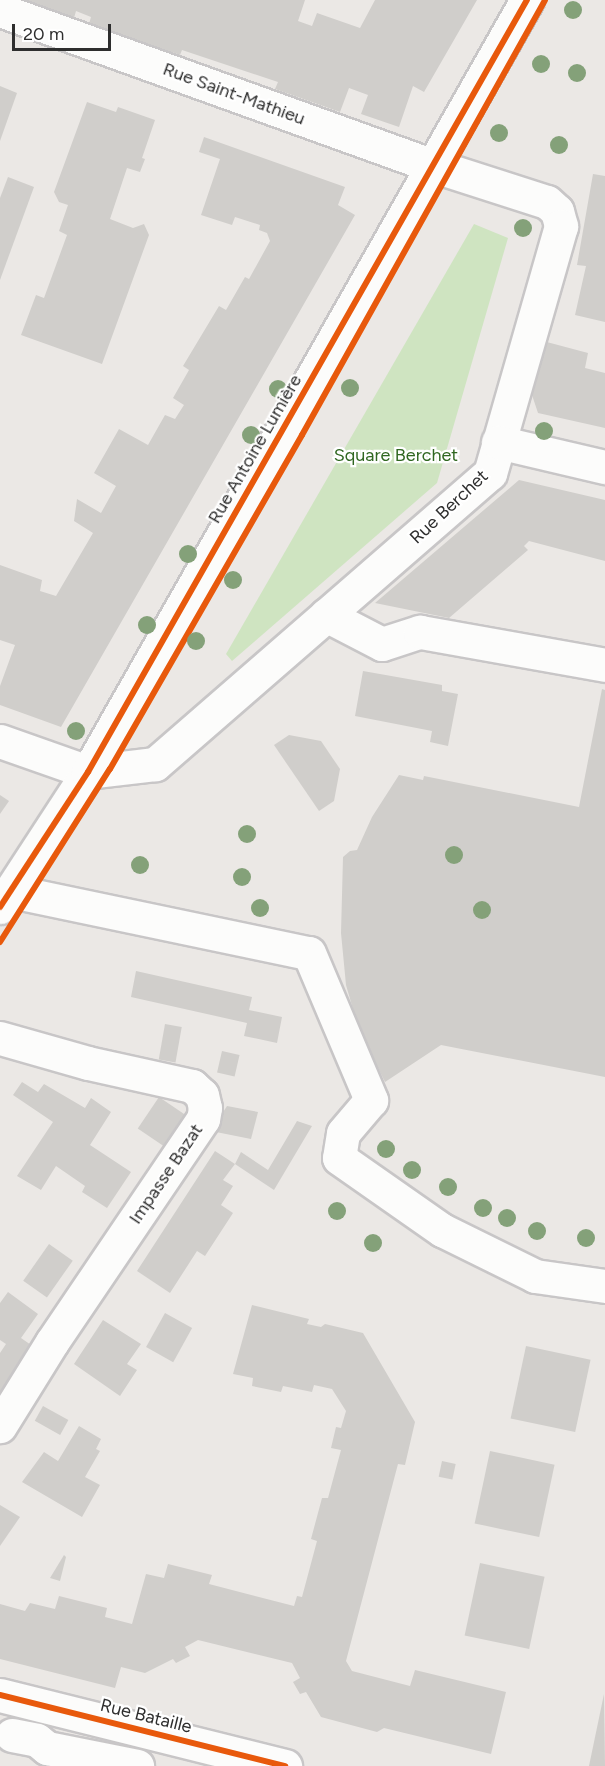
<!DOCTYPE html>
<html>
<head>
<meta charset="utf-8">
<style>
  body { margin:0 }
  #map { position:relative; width:605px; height:1766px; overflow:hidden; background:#ebe8e5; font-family:Figtree,sans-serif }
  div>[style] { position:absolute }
  .green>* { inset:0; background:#cfe4c1 }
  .building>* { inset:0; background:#d0cecb; transform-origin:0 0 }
  .roads { filter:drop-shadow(2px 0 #c8c6c7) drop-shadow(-2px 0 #c8c6c7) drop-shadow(0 2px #c8c6c7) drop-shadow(0 -2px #c8c6c7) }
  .minor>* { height:33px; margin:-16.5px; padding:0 16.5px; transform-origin:16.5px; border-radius:16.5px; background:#fcfcfb }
  .cycleway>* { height:6px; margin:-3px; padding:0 3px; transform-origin:3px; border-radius:3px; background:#e8590c }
  .trees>* { width:18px; height:18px; margin:-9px; border-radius:50%; background:#84a179 }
  span { translate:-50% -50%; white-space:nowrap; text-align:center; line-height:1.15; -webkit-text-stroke:4.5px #fff; paint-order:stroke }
  .street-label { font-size:18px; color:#2e2e2e }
  .park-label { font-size:18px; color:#306721 }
  .scale { position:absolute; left:12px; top:24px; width:99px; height:27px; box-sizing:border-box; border:3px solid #2e2e2e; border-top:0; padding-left:8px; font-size:18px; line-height:21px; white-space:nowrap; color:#2e2e2e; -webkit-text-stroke:4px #fff; paint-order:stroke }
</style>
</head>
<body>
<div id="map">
  <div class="green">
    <i style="clip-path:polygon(474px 224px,508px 238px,437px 483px,232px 661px,226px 654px)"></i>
  </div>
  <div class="building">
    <i style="clip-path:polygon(23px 0,305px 0,298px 21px,312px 26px,317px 13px,360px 28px,375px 0,477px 0,424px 92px,413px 86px,399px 127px,361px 114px,368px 95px,349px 88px,340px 112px,275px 89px,278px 82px,182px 50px,180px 55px,89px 24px,91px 17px,76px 11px,74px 18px)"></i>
    <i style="clip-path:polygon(0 86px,17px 93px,0 141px)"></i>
    <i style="clip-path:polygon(87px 102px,116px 112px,118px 107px,155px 120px,142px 158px,145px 159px,140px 172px,127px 168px,110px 219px,133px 228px,144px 224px,149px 235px,102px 364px,21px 335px,36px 295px,44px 298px,67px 235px,59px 231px,68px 205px,59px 202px,54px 192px)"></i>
    <i style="clip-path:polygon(204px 137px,345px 187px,338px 205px,355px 215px,61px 727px,0 705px,0 686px,15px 645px,0 640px,0 565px,42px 580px,40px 591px,56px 596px,93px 533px,74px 521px,77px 499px,101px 513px,116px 486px,94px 473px,119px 429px,148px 445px,165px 415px,175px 419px,184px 405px,173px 398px,189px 370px,183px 366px,219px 306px,226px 310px,245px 277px,249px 279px,270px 241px,267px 233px,259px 230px,260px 225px,235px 217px,232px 225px,201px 215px,220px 159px,199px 152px)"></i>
    <i style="clip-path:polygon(593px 174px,605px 176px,605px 322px,575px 315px,586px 266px,577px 265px)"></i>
    <i style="clip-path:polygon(8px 177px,34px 187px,0 280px,0 198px)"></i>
    <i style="clip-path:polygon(543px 341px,588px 353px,585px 368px,605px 373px,605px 428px,538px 413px,530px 389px)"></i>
    <i style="clip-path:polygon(519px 480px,605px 500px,605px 561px,529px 541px,524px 546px,528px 550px,449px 618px,375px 603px)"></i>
    <i style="clip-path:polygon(363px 671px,442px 685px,442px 691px,458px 694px,448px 746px,430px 742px,432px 731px,355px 716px)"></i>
    <i style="clip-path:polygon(602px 689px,605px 690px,605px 1077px,441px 1045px,385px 1082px,359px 1030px,346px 985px,341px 933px,343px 857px,350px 851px,357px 850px,372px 817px,399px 775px,423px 780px,424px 776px,579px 807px)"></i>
    <i style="clip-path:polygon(289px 735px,321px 741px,340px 769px,334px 801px,319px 811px,274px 745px)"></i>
    <i style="clip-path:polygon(0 795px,9px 801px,0 814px)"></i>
    <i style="clip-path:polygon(136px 971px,252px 997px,249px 1010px,282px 1017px,277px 1043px,244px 1036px,247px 1023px,131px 997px)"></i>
    <i style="left:165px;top:1024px;width:17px;height:36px;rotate:10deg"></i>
    <i style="left:222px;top:1051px;width:18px;height:22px;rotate:13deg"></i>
    <i style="clip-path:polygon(22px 1082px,38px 1092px,44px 1084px,85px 1108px,91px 1098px,111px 1112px,90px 1145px,131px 1172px,107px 1208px,82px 1192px,85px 1186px,56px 1166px,41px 1190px,17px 1176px,53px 1122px,13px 1095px)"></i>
    <i style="left:159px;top:1097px;width:32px;height:38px;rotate:34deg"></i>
    <i style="clip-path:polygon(227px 1106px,258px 1112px,251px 1139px,211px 1131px)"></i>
    <i style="clip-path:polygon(297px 1121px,312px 1126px,274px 1190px,235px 1164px,241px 1152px,268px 1170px)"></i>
    <i style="clip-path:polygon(215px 1151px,235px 1164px,223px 1180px,233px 1186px,221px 1205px,233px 1213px,205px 1256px,197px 1251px,170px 1293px,137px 1271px)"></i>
    <i style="left:49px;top:1244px;width:29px;height:45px;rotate:35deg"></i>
    <i style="clip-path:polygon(8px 1292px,38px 1314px,21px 1338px,34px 1347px,3px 1393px,0 1391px,0 1353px,6px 1344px,0 1340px,0 1303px)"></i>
    <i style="clip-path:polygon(252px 1305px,309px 1319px,307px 1324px,321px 1327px,325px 1324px,363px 1333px,415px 1422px,405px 1465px,398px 1464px,346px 1661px,352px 1671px,410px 1686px,415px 1670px,506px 1692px,491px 1754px,384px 1728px,377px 1732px,321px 1717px,306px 1692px,300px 1694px,293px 1682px,300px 1678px,292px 1663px,198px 1640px,185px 1647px,190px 1656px,176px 1663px,173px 1659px,145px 1673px,121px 1667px,115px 1688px,0 1659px,0 1604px,25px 1611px,30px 1603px,55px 1609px,59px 1596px,107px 1608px,105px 1617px,132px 1624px,146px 1574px,164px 1578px,168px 1564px,212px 1575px,209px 1584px,294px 1606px,297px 1596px,302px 1597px,317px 1541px,311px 1539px,322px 1498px,328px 1498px,341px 1450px,331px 1448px,336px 1427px,341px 1428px,346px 1411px,332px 1389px,314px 1385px,312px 1392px,283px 1386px,281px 1392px,252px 1386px,253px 1378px,233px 1374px)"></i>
    <i style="left:165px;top:1313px;width:31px;height:39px;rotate:29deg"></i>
    <i style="clip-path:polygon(103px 1320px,141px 1344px,127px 1364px,137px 1370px,120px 1396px,74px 1364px)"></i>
    <i style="left:526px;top:1346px;width:66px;height:74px;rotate:12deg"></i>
    <i style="left:43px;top:1406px;width:29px;height:17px;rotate:29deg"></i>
    <i style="clip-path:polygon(79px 1426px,101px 1439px,96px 1449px,100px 1451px,85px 1477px,100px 1485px,82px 1517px,22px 1482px,44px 1452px,58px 1461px)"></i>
    <i style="left:490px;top:1451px;width:66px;height:74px;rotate:12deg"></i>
    <i style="left:442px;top:1461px;width:14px;height:16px;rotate:12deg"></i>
    <i style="clip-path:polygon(0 1505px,20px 1517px,0 1546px)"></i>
    <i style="clip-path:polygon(64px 1555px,66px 1557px,60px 1581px,50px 1578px)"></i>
    <i style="left:480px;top:1563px;width:66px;height:74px;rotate:12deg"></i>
    <i style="clip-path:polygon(604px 1694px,605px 1766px,589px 1766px)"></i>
  </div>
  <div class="roads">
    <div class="minor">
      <i style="left:0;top:10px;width:445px;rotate:19.8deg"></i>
      <i style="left:419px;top:161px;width:134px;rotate:17.8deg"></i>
      <i style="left:547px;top:202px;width:13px;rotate:42deg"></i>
      <i style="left:557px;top:211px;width:16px;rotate:75deg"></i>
      <i style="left:561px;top:226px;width:257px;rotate:106deg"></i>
      <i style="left:490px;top:473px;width:444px;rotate:139deg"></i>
      <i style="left:155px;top:764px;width:67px;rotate:173.2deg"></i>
      <i style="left:88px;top:772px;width:93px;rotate:-160.6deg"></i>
      <i style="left:498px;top:442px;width:110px;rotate:13.2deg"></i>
      <i style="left:326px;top:615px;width:63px;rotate:27.4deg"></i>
      <i style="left:382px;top:644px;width:40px;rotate:-18deg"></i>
      <i style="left:420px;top:632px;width:188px;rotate:10.1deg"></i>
      <i style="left:11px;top:891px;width:304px;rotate:11.8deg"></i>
      <i style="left:309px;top:953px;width:160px;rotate:67.1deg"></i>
      <i style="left:371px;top:1100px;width:43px;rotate:130.3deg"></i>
      <i style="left:343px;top:1133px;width:25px;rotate:99deg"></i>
      <i style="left:339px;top:1158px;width:126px;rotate:35deg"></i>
      <i style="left:442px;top:1230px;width:104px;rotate:26.3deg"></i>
      <i style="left:535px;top:1276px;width:71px;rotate:8.1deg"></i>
      <i style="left:0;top:907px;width:161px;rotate:-56.9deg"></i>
      <i style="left:88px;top:772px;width:888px;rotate:-60.38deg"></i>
      <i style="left:0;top:1038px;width:91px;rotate:15.9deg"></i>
      <i style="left:88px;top:1063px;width:107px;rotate:12.5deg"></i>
      <i style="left:192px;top:1086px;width:13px;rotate:42deg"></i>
      <i style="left:202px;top:1095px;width:13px;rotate:77deg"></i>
      <i style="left:205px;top:1108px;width:11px;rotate:100deg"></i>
      <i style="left:203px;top:1119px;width:269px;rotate:124.1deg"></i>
      <i style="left:52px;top:1342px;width:99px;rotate:121.8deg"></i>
      <i style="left:0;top:1695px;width:294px;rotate:14deg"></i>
      <i style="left:12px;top:1735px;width:25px;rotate:11deg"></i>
      <i style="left:37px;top:1740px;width:13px;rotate:39deg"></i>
      <i style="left:47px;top:1748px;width:92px;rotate:11.3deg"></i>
    </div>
  </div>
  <div class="cycleway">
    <i style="left:0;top:907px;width:161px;rotate:-56.9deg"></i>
    <i style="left:88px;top:772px;width:888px;rotate:-60.38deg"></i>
    <i style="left:0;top:942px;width:205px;rotate:-57.6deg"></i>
    <i style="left:110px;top:769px;width:385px;rotate:-60.1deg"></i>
    <i style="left:302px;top:435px;width:498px;rotate:-60.8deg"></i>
    <i style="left:0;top:1695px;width:294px;rotate:14deg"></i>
  </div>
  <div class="trees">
    <i style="left:573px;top:10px"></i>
    <i style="left:541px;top:64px"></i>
    <i style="left:577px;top:73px"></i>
    <i style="left:499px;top:133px"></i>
    <i style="left:559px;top:145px"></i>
    <i style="left:523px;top:228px"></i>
    <i style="left:350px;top:388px"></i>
    <i style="left:278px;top:389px"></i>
    <i style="left:544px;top:431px"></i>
    <i style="left:251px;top:435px"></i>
    <i style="left:188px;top:554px"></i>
    <i style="left:233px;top:580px"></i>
    <i style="left:147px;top:625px"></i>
    <i style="left:196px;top:641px"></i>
    <i style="left:76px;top:731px"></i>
    <i style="left:247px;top:834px"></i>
    <i style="left:454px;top:855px"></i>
    <i style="left:140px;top:865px"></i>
    <i style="left:242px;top:877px"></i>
    <i style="left:260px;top:908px"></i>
    <i style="left:482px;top:910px"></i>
    <i style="left:386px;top:1149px"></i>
    <i style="left:412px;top:1170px"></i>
    <i style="left:448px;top:1187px"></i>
    <i style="left:483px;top:1208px"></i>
    <i style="left:337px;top:1211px"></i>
    <i style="left:507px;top:1218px"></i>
    <i style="left:537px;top:1231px"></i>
    <i style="left:586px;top:1238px"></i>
    <i style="left:373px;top:1243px"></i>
  </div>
  <div class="street-label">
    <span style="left:234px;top:94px;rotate:20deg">Rue Saint-Mathieu</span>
    <span style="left:255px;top:449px;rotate:-60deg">Rue Antoine Lumière</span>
    <span style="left:449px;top:507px;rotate:-43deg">Rue Berchet</span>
    <span style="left:166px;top:1174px;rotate:-56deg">Impasse Bazat</span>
    <span style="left:146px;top:1716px;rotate:14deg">Rue Bataille</span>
  </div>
  <div class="park-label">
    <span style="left:396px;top:455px">Square Berchet</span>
  </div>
  <div class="scale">20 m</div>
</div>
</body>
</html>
